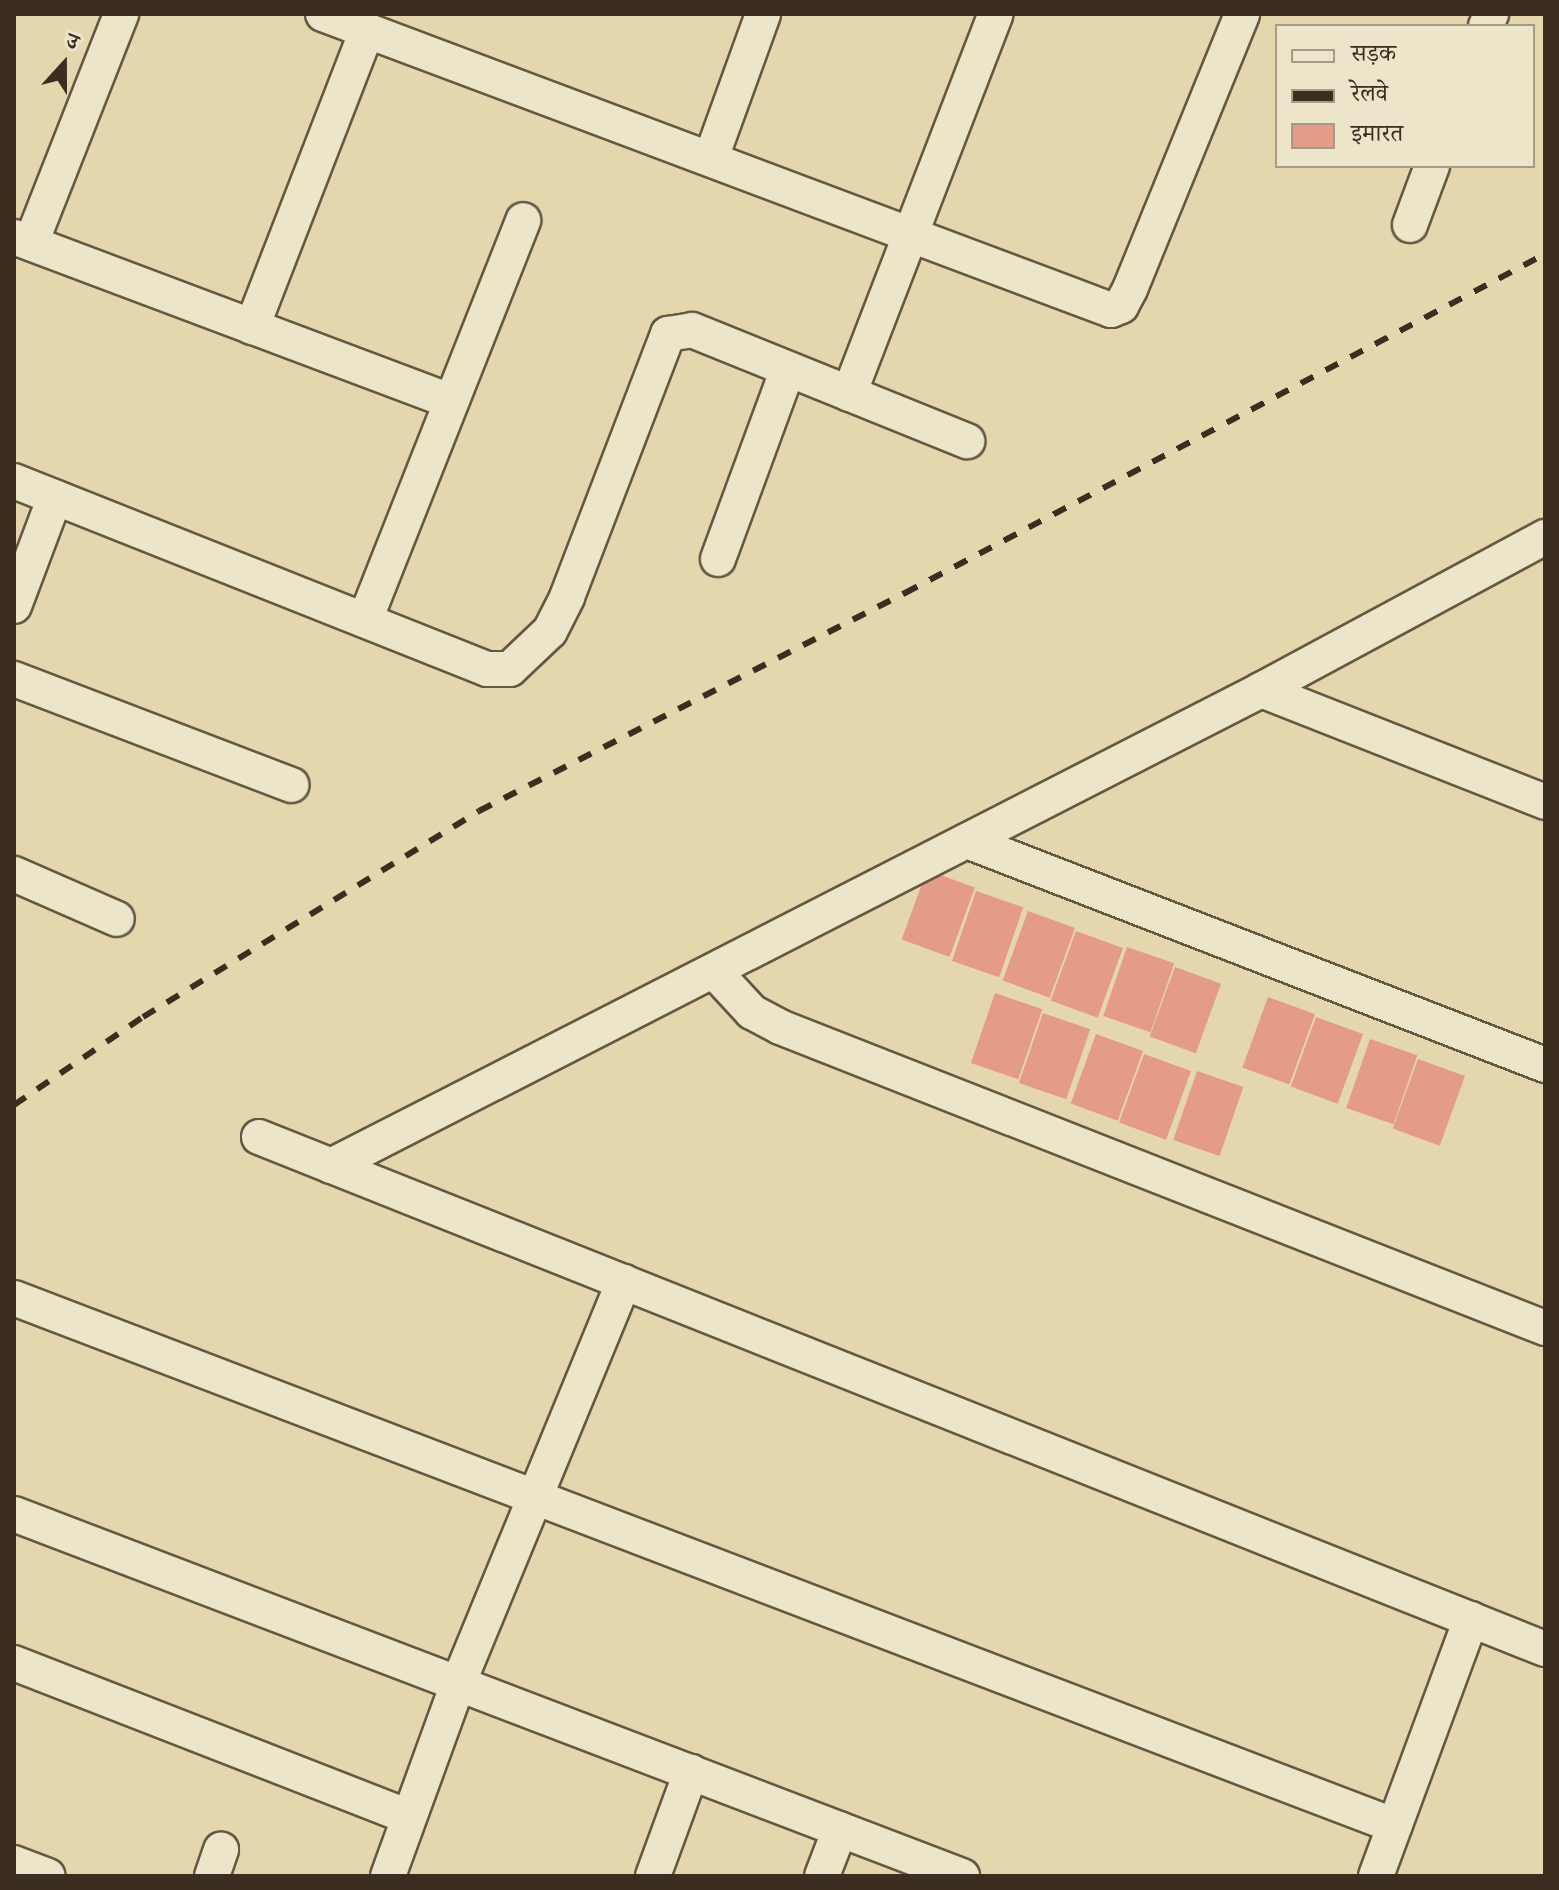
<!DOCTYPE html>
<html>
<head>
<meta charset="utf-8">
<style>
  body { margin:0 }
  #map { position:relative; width:1559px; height:1890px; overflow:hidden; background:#e4d7ad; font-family:"EB Garamond","Noto Serif Devanagari",serif }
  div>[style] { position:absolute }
  .building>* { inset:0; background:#e49c86; transform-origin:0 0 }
  .roads { filter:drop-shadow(2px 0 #655843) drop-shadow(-2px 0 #655843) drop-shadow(0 2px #655843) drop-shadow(0 -2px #655843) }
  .minor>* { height:34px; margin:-17px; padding:0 17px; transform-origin:17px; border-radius:17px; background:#ede5ca }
  .rail>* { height:6px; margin-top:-3px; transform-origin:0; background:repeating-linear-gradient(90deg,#3b2e20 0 14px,transparent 0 28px) }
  span { translate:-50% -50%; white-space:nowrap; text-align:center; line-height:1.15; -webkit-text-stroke:8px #ede5ca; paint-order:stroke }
  .frame { position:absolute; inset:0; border:16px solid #3b2e20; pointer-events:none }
  .legend { position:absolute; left:1275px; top:24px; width:260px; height:144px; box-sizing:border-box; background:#ede5ca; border:2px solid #a69c86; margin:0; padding:10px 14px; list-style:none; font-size:24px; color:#3b2e20 }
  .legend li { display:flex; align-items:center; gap:16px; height:40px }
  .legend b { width:40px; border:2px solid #a69c86 }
  .north { position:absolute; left:24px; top:24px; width:80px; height:80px; -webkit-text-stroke:6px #ede5ca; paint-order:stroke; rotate:21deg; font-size:22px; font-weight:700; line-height:32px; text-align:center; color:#3b2e20 }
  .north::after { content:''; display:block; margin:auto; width:28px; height:36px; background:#3b2e20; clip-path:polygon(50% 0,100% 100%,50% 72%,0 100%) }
</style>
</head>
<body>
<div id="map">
  <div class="building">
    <i style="left:927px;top:870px;width:51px;height:74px;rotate:20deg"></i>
    <i style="left:976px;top:891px;width:50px;height:74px;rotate:19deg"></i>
    <i style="left:1028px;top:911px;width:50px;height:74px;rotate:20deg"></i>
    <i style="left:1076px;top:931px;width:50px;height:74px;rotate:20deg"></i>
    <i style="left:1127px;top:947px;width:50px;height:73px;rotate:19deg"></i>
    <i style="left:1175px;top:967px;width:49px;height:74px;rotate:20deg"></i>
    <i style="left:995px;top:993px;width:50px;height:74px;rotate:19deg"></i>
    <i style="left:1268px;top:997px;width:50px;height:75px;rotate:20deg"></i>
    <i style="left:1043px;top:1013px;width:50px;height:74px;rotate:19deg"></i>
    <i style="left:1316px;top:1017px;width:50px;height:74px;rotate:20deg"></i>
    <i style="left:1096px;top:1034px;width:50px;height:74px;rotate:20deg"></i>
    <i style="left:1370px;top:1039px;width:50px;height:73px;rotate:19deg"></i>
    <i style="left:1144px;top:1054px;width:50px;height:73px;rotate:20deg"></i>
    <i style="left:1418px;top:1059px;width:50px;height:74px;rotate:20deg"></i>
    <i style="left:1197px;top:1071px;width:49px;height:73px;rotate:19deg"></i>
  </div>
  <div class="roads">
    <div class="minor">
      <i style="left:323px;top:14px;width:842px;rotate:20.59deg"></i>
      <i style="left:1111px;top:310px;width:11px;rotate:-22deg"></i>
      <i style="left:1121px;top:306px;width:19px;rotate:-62deg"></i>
      <i style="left:1130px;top:289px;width:297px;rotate:-67.8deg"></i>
      <i style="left:1486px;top:26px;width:13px;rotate:-67deg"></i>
      <i style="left:711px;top:158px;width:153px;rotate:-70.1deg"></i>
      <i style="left:1410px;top:225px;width:63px;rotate:-69.6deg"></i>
      <i style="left:14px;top:237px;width:467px;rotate:20.6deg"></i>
      <i style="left:31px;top:243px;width:246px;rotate:-68.5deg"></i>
      <i style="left:252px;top:327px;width:318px;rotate:-68.8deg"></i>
      <i style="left:849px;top:394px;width:407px;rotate:-68.9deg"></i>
      <i style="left:14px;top:481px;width:509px;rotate:21.68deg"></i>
      <i style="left:487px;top:669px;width:23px"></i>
      <i style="left:510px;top:669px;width:55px;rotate:-43.5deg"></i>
      <i style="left:550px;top:631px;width:38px;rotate:-63deg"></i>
      <i style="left:567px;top:597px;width:282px;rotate:-69deg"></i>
      <i style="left:668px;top:334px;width:24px;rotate:-9deg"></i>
      <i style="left:692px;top:330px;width:297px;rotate:22deg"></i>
      <i style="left:718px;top:559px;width:202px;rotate:-69.8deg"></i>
      <i style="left:14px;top:606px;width:116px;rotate:-69.4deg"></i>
      <i style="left:365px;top:620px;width:430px;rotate:-68.4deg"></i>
      <i style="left:14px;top:679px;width:297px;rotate:20.9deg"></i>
      <i style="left:1261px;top:690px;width:305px;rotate:21.5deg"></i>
      <i style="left:967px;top:841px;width:620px;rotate:21.18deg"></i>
      <i style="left:14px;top:874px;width:112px;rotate:23.6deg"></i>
      <i style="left:714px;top:971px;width:56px;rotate:47.2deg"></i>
      <i style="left:752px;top:1012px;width:32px;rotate:28deg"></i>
      <i style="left:780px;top:1027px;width:822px;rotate:21.48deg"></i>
      <i style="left:259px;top:1137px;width:1384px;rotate:21.71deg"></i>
      <i style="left:331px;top:1166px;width:1045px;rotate:-27.1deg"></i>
      <i style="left:1261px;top:690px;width:323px;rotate:-28.3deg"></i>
      <i style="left:14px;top:1298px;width:1478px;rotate:20.92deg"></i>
      <i style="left:14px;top:1514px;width:1015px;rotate:20.9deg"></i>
      <i style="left:14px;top:1663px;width:424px;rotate:21.3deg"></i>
      <i style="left:14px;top:1863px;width:36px;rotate:21deg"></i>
      <i style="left:212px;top:1876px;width:28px;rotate:-71deg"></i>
      <i style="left:388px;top:1876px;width:204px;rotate:-70deg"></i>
      <i style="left:458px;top:1684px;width:435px;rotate:-67.6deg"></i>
      <i style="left:653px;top:1876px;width:111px;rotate:-69.9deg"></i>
      <i style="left:822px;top:1876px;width:50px;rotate:-69deg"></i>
      <i style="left:1376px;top:1876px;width:274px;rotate:-69.7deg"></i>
    </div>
  </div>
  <div class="rail">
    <i style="left:14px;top:1105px;width:156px;rotate:-34.3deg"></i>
    <i style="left:143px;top:1017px;width:394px;rotate:-31.5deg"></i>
    <i style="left:479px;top:811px;width:479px;rotate:-27.1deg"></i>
    <i style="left:905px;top:593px;width:724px;rotate:-27.91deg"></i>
  </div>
  <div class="frame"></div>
  <ul class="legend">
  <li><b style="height:10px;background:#ede5ca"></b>सड़क</li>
  <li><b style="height:10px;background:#3b2e20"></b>रेलवे</li>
  <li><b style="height:22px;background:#e49c86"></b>इमारत</li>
  </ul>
  <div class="north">उ</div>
</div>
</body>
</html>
